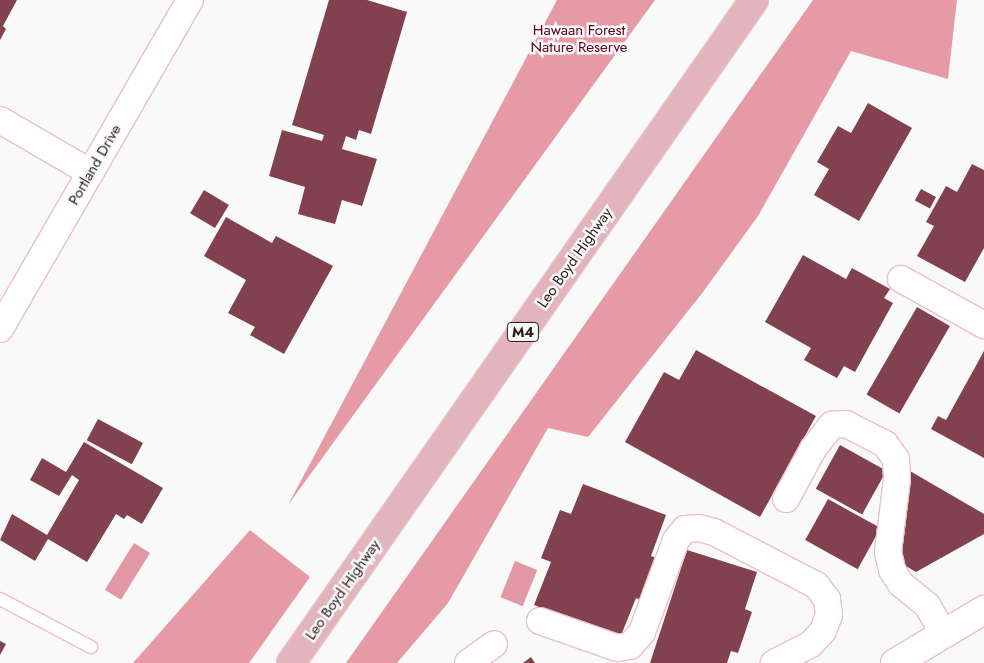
<!DOCTYPE html>
<html>
<head>
<meta charset="utf-8">
<style>
  body { margin:0 }
  #map { position:relative; width:984px; height:663px; overflow:hidden; background:#f9f9f9; font-family:Jost,sans-serif }
  div>[style] { position:absolute }
  .forest>* { inset:0; background:#e59aa6 }
  .water>* { inset:0; background:#e297a4; transform-origin:0 0 }
  .building>* { inset:0; background:#82414e; transform-origin:0 0 }
  .roads { filter:drop-shadow(1px 0 #eac0c6) drop-shadow(-1px 0 #eac0c6) drop-shadow(0 1px #eac0c6) drop-shadow(0 -1px #eac0c6) }
  .service>* { height:12px; margin:-6px; padding:0 6px; transform-origin:6px; border-radius:6px; background:#fff }
  .minor>* { height:26px; margin:-13px; padding:0 13px; transform-origin:13px; border-radius:13px; background:#fff }
  .tertiary>* { height:28px; margin:-14px; padding:0 14px; transform-origin:14px; border-radius:14px; background:#fff }
  .primary>* { height:28px; margin:-14px; padding:0 14px; transform-origin:14px; border-radius:14px; background:#e2b4bc }
  span { translate:-50% -50%; white-space:nowrap; text-align:center; line-height:1.15; -webkit-text-stroke:5px #f9f9f9; paint-order:stroke }
  .shield-label span { padding:1px 4px; background:#f9f9f9; border:1px solid; border-radius:4px; -webkit-text-stroke-width:0 }
  .shield-label { font-size:14px; color:#291a1c; font-weight:700 }
  .park-label { font-size:15px; color:#590020 }
  .street-label { font-size:15px; color:#291a1c }
</style>
</head>
<body>
<div id="map">
  <div class="forest">
    <i style="clip-path:polygon(557px 0,655px 0,288px 505px)"></i>
    <i style="clip-path:polygon(813px 0,957px 0,948px 79px,851px 51px,758px 216px,703px 292px,588px 437px,548px 428px,448px 603px,397px 663px,346px 663px)"></i>
    <i style="clip-path:polygon(250px 530px,310px 577px,249px 663px,133px 663px)"></i>
  </div>
  <div class="water">
    <i style="left:134px;top:543px;width:19px;height:55px;rotate:32deg"></i>
    <i style="left:515px;top:561px;width:24px;height:39px;rotate:22deg"></i>
  </div>
  <div class="building">
    <i style="clip-path:polygon(0 0,17px 0,3px 26px,6px 29px,0 40px)"></i>
    <i style="clip-path:polygon(329px 0,367px 0,407px 12px,371px 134px,359px 130px,356px 140px,346px 136px,342px 149px,377px 159px,362px 206px,342px 200px,335px 224px,298px 214px,305px 187px,269px 176px,282px 130px,322px 141px,324px 135px,292px 125px)"></i>
    <i style="clip-path:polygon(868px 103px,912px 128px,859px 221px,814px 195px,829px 169px,817px 162px,838px 126px,851px 133px)"></i>
    <i style="clip-path:polygon(972px 164px,984px 170px,984px 248px,965px 282px,917px 256px,934px 226px,926px 222px,946px 186px,957px 192px)"></i>
    <i style="left:921px;top:189px;width:17px;height:13px;rotate:28deg"></i>
    <i style="left:204px;top:190px;width:29px;height:27px;rotate:31deg"></i>
    <i style="clip-path:polygon(226px 217px,272px 243px,276px 236px,333px 266px,284px 354px,250px 335px,255px 327px,228px 313px,246px 280px,204px 256px)"></i>
    <i style="clip-path:polygon(803px 255px,846px 279px,852px 268px,890px 289px,884px 298px,893px 303px,855px 372px,844px 366px,837px 378px,804px 360px,811px 348px,765px 322px)"></i>
    <i style="left:917px;top:307px;width:38px;height:101px;rotate:30deg"></i>
    <i style="clip-path:polygon(696px 350px,816px 416px,760px 517px,625px 442px,664px 372px,679px 380px)"></i>
    <i style="clip-path:polygon(984px 351px,984px 458px,931px 429px,938px 416px,946px 420px)"></i>
    <i style="left:98px;top:419px;width:51px;height:24px;rotate:28deg"></i>
    <i style="clip-path:polygon(84px 442px,163px 488px,142px 524px,127px 515px,124px 519px,116px 514px,87px 562px,48px 539px,35px 561px,0 540px,12px 514px,47px 535px,79px 480px,72px 475px,59px 496px,30px 480px,42px 458px,66px 472px)"></i>
    <i style="left:840px;top:445px;width:53px;height:50px;rotate:29deg"></i>
    <i style="clip-path:polygon(910px 471px,984px 514px,984px 534px,916px 572px,899px 562px)"></i>
    <i style="clip-path:polygon(583px 484px,666px 515px,651px 556px,663px 560px,646px 602px,636px 598px,620px 638px,534px 605px,551px 562px,541px 558px,560px 510px,571px 514px)"></i>
    <i style="left:828px;top:499px;width:60px;height:47px;rotate:29deg"></i>
    <i style="clip-path:polygon(687px 550px,757px 572px,745px 609px,752px 612px,738px 653px,731px 651px,727px 663px,650px 663px)"></i>
    <i style="clip-path:polygon(0 641px,6px 644px,0 655px)"></i>
    <i style="clip-path:polygon(531px 657px,535px 663px,523px 663px)"></i>
  </div>
  <div class="roads">
    <div class="service">
      <i style="left:0;top:599px;width:103px;rotate:27.8deg"></i>
    </div>
    <div class="minor">
      <i style="left:0;top:120px;width:105px;rotate:30.2deg"></i>
      <i style="left:901px;top:279px;width:95px;rotate:29deg"></i>
      <i style="left:0;top:329px;width:380px;rotate:-60deg"></i>
      <i style="left:786px;top:499px;width:57px;rotate:-61.6deg"></i>
      <i style="left:813px;top:449px;width:31px;rotate:-52deg"></i>
      <i style="left:832px;top:425px;width:14px;rotate:-4deg"></i>
      <i style="left:846px;top:424px;width:44px;rotate:27.1deg"></i>
      <i style="left:885px;top:444px;width:19px;rotate:54deg"></i>
      <i style="left:896px;top:459px;width:20px;rotate:87deg"></i>
      <i style="left:897px;top:479px;width:74px;rotate:97deg"></i>
      <i style="left:888px;top:552px;width:18px;rotate:77deg"></i>
      <i style="left:892px;top:570px;width:17px;rotate:57deg"></i>
      <i style="left:901px;top:584px;width:33px;rotate:39deg"></i>
      <i style="left:927px;top:605px;width:34px;rotate:60deg"></i>
      <i style="left:540px;top:621px;width:82px;rotate:19.3deg"></i>
      <i style="left:617px;top:648px;width:13px;rotate:-9deg"></i>
      <i style="left:630px;top:646px;width:18px;rotate:-49deg"></i>
      <i style="left:642px;top:632px;width:98px;rotate:-69.7deg"></i>
      <i style="left:676px;top:540px;width:14px;rotate:-51deg"></i>
      <i style="left:685px;top:529px;width:14px;rotate:-4deg"></i>
      <i style="left:699px;top:528px;width:16px;rotate:15deg"></i>
      <i style="left:714px;top:532px;width:115px;rotate:27.5deg"></i>
      <i style="left:816px;top:585px;width:18px;rotate:52deg"></i>
      <i style="left:827px;top:599px;width:16px;rotate:83deg"></i>
      <i style="left:829px;top:615px;width:17px;rotate:111deg"></i>
      <i style="left:823px;top:631px;width:18px;rotate:133deg"></i>
      <i style="left:811px;top:644px;width:42px;rotate:152.8deg"></i>
      <i style="left:468px;top:663px;width:32px;rotate:-36deg"></i>
    </div>
    <div class="tertiary">
      <i style="left:895px;top:663px;width:104px;rotate:-30.8deg"></i>
    </div>
    <div class="primary">
      <i style="left:291px;top:663px;width:809px;rotate:-55.07deg"></i>
    </div>
  </div>
  <div class="shield-label">
    <span style="left:523px;top:332px">M4</span>
  </div>
  <div class="park-label">
    <span style="left:579px;top:39px">Hawaan Forest<br>Nature Reserve</span>
  </div>
  <div class="street-label">
    <span style="left:95px;top:165px;rotate:-60deg">Portland Drive</span>
    <span style="left:575px;top:258px;rotate:-55deg">Leo Boyd Highway</span>
    <span style="left:343px;top:590px;rotate:-55deg">Leo Boyd Highway</span>
  </div>
</div>
</body>
</html>
